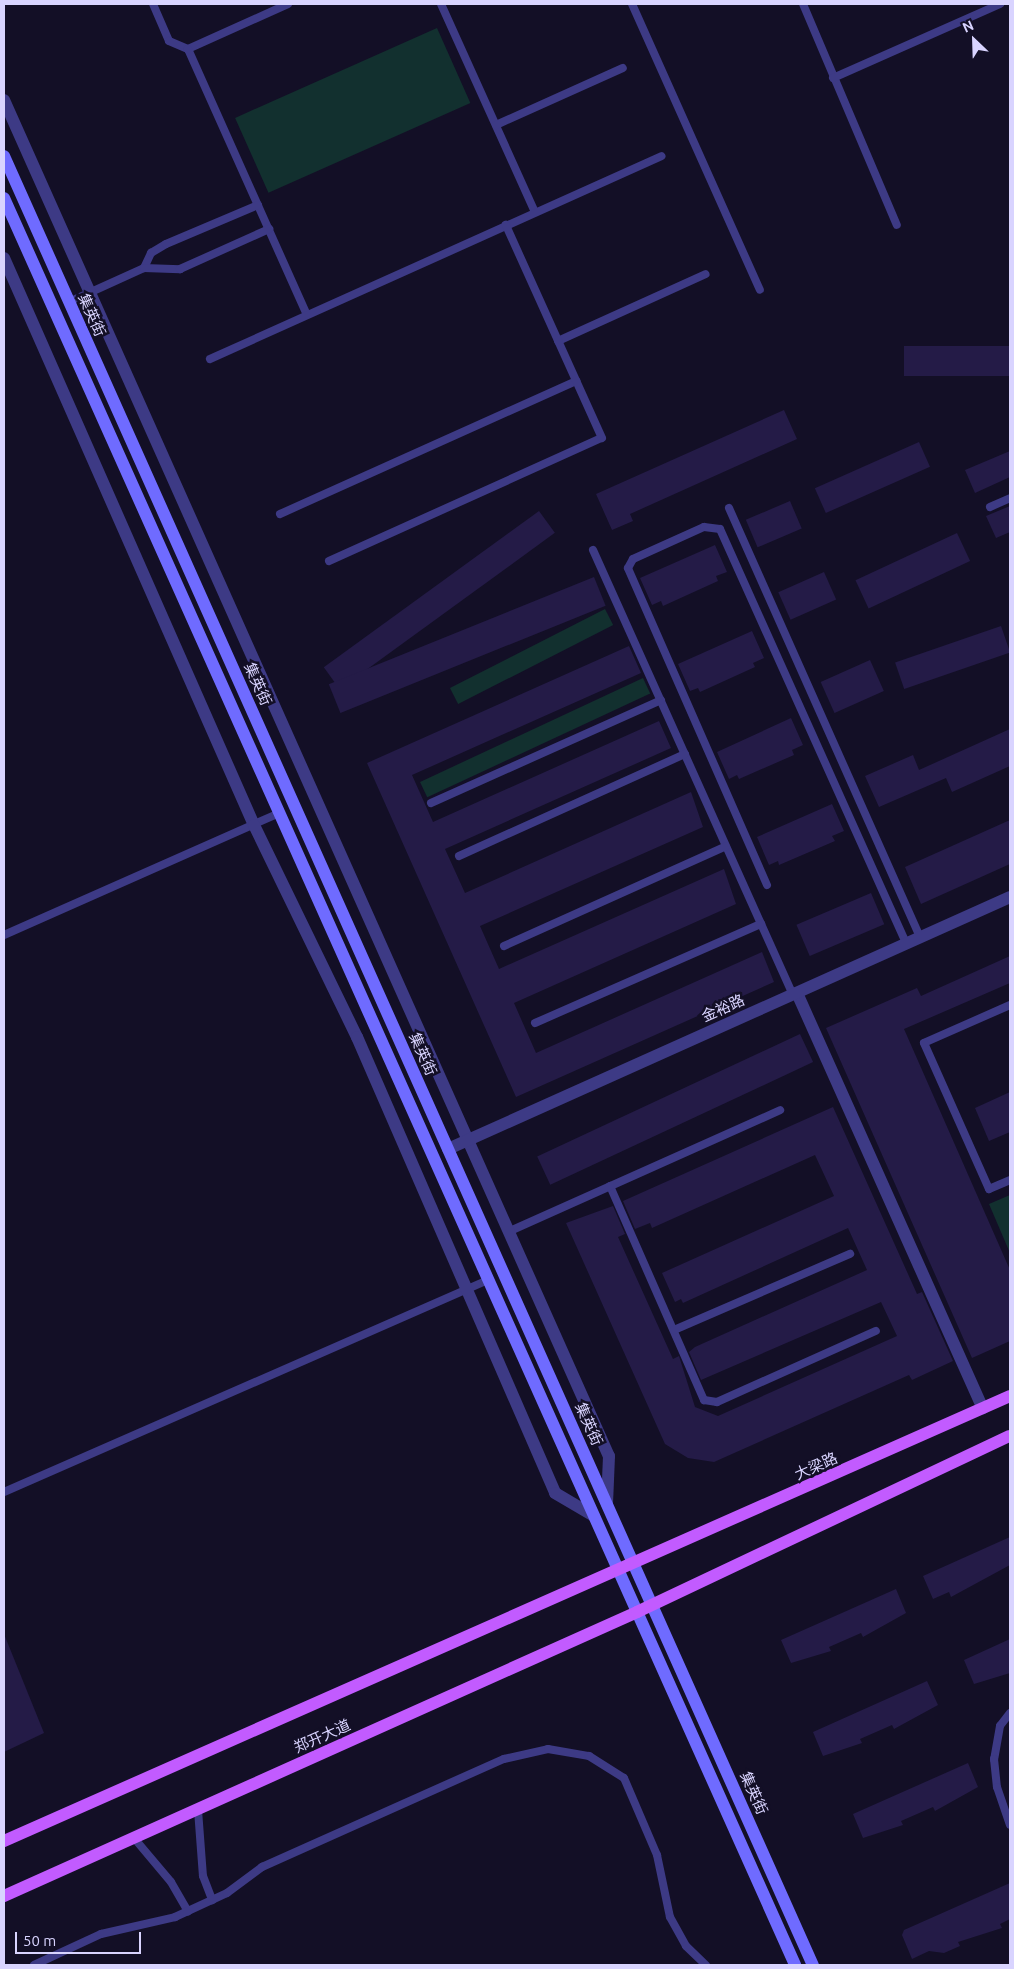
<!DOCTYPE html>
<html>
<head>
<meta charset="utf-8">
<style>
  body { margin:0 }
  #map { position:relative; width:1014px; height:1969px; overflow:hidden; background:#130f26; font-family:Ubuntu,"Noto Sans SC",sans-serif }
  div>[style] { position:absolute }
  .green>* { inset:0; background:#12302f; transform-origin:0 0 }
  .building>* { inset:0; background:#241b47; transform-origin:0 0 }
  .service>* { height:8px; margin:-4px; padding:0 4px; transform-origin:4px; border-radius:4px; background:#3d3a85 }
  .minor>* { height:12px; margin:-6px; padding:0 6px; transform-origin:6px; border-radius:6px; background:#3d3a85 }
  .tertiary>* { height:12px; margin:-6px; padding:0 6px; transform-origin:6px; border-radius:6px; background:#3d3a85 }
  .secondary>* { height:12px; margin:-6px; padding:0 6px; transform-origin:6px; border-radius:6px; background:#6f6bff }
  .primary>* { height:12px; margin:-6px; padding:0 6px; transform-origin:6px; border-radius:6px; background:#c25bff }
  span { translate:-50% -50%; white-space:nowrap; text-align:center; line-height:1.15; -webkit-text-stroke:5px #130f26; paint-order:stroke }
  .street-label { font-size:15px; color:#d9d4ff }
  .frame { position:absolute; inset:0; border:5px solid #d9d4ff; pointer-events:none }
  .north { position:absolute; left:949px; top:15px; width:50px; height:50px; -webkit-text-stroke:4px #130f26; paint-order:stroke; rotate:336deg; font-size:14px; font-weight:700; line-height:20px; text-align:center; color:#d9d4ff }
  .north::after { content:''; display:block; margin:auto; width:18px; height:22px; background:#d9d4ff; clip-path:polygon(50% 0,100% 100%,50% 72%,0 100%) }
  .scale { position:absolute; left:15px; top:1932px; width:126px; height:22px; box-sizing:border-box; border:2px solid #d9d4ff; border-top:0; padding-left:6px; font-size:15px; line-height:18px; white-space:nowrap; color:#d9d4ff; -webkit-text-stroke:4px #130f26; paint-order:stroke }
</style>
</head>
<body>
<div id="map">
  <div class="green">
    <i style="left:437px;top:28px;width:82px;height:221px;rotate:66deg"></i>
    <i style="left:605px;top:609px;width:18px;height:174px;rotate:63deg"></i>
    <i style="left:643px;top:678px;width:17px;height:246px;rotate:65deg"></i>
    <i style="clip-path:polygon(1010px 1195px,1010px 1253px,989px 1204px)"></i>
  </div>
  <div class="building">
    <i style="left:1010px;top:346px;width:30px;height:106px;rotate:90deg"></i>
    <i style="clip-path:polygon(784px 410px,797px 439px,630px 514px,633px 521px,612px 530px,596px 494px)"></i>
    <i style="left:919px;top:442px;width:27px;height:114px;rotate:66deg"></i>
    <i style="clip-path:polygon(1010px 451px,1010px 477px,975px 493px,965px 470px)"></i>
    <i style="left:790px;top:501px;width:30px;height:48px;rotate:67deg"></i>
    <i style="clip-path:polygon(1010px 506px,1010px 532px,996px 538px,986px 516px)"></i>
    <i style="left:539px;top:511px;width:27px;height:266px;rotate:54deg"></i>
    <i style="left:957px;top:533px;width:31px;height:112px;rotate:65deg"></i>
    <i style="clip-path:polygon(715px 545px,727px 572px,716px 576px,718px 581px,663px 606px,661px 601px,652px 605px,640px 578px)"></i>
    <i style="left:824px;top:572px;width:30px;height:50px;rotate:66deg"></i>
    <i style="left:594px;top:577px;width:31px;height:286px;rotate:68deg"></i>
    <i style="left:1001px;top:626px;width:28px;height:112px;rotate:71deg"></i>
    <i style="clip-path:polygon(752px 631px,764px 658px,753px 663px,755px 667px,700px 692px,698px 688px,690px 691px,678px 664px)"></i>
    <i style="clip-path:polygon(629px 646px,641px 673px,412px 775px,433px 822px,659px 721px,671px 748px,445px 849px,465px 893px,691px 792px,703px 827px,480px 926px,499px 969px,724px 869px,736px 904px,514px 1003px,536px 1053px,762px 952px,774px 982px,516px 1097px,367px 763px)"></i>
    <i style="left:870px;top:660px;width:34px;height:54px;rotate:66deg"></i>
    <i style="clip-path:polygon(791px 718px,803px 745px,792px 750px,794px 755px,739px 779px,737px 775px,729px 779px,717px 752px)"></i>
    <i style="clip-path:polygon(1010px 729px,1010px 766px,952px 792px,946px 778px,879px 807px,865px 776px,913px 755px,919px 770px)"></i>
    <i style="clip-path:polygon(832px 804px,844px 831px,832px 836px,835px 841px,779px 865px,778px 861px,769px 865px,757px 837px)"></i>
    <i style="clip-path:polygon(1010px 820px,1010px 864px,921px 904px,905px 867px)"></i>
    <i style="left:871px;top:893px;width:34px;height:81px;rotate:67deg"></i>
    <i style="clip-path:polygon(1010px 956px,1010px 983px,904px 1029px,1010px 1270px,1010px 1341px,972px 1358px,826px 1028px,917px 988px,921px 996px)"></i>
    <i style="left:800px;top:1034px;width:31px;height:290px;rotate:65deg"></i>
    <i style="clip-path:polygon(1010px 1092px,1010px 1132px,989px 1141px,975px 1108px)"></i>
    <i style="clip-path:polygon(833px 1107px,917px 1294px,922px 1292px,953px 1361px,912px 1380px,909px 1375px,714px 1462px,688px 1458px,665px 1444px,566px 1223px,613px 1206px,625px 1234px,618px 1237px,673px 1359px,679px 1356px,695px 1407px,718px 1416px,897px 1336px,881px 1302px,701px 1380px,689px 1352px,695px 1347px,867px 1270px,848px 1228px,683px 1303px,681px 1299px,675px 1302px,662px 1273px,834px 1196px,815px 1155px,652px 1228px,650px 1223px,635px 1229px,623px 1201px)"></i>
    <i style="clip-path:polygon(1010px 1537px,1010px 1565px,951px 1597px,949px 1592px,933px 1599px,923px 1576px)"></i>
    <i style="clip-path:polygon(896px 1589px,906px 1613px,863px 1637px,861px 1633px,829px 1647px,831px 1651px,791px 1663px,781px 1640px)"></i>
    <i style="clip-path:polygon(4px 1634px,44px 1733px,4px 1752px)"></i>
    <i style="clip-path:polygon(1010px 1639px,1010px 1673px,974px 1684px,964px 1660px)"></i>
    <i style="clip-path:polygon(927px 1681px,938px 1705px,894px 1729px,892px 1725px,860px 1739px,862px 1743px,823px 1756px,813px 1732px)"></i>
    <i style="clip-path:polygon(968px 1763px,978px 1787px,935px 1811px,933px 1807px,901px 1821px,903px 1825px,863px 1838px,853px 1814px)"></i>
    <i style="clip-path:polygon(1010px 1883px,1010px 1919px,1000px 1924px,1002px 1928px,958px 1942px,960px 1946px,944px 1953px,929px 1951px,912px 1959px,902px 1935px,904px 1930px)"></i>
  </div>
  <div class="service">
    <i style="left:153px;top:4px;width:40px;rotate:66.6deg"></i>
    <i style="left:169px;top:41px;width:21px;rotate:23deg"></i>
    <i style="left:288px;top:4px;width:110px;rotate:155.8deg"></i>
    <i style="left:188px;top:49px;width:291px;rotate:65.9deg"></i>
    <i style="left:441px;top:4px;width:228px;rotate:65.7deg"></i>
    <i style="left:632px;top:4px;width:313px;rotate:65.9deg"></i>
    <i style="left:803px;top:4px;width:240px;rotate:67deg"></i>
    <i style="left:833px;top:78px;width:183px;rotate:-23.9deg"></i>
    <i style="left:496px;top:125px;width:139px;rotate:-24.2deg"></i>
    <i style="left:144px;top:268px;width:17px;rotate:-65deg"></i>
    <i style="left:151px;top:253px;width:17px;rotate:-31deg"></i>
    <i style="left:166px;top:244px;width:100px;rotate:-23deg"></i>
    <i style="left:69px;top:302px;width:82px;rotate:-24.4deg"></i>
    <i style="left:144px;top:268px;width:36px;rotate:2deg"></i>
    <i style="left:180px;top:269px;width:98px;rotate:-24.2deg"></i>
    <i style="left:558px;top:341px;width:162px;rotate:-24.4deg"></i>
    <i style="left:210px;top:359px;width:495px;rotate:-24.2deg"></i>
    <i style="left:990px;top:507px;width:22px;rotate:-24deg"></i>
    <i style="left:729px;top:508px;width:470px;rotate:66deg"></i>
    <i style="left:280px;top:514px;width:325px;rotate:-24.2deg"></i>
    <i style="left:593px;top:550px;width:487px;rotate:65.8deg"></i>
    <i style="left:329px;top:561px;width:299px;rotate:-24.3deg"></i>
    <i style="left:602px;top:438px;width:234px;rotate:-114.3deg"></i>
    <i style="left:431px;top:803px;width:252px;rotate:-24.1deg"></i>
    <i style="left:459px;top:856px;width:248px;rotate:-24.3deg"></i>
    <i style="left:767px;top:885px;width:346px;rotate:-113.7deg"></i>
    <i style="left:628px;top:568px;width:10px;rotate:-61deg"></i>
    <i style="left:633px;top:559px;width:78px;rotate:-24.3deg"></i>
    <i style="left:704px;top:527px;width:16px;rotate:7deg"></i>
    <i style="left:720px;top:529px;width:454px;rotate:65.8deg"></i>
    <i style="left:4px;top:935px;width:301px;rotate:-23.9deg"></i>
    <i style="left:504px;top:946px;width:243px;rotate:-24.2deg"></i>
    <i style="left:1010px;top:1005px;width:94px;rotate:156.2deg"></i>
    <i style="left:924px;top:1043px;width:160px;rotate:66deg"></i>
    <i style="left:989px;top:1189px;width:23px;rotate:-23deg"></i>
    <i style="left:535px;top:1023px;width:247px;rotate:-23.7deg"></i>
    <i style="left:610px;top:1186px;width:234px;rotate:66.3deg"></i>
    <i style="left:704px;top:1400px;width:13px;rotate:9deg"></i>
    <i style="left:717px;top:1402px;width:174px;rotate:-24.1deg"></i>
    <i style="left:510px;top:1231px;width:296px;rotate:-24.1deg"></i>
    <i style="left:674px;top:1330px;width:192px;rotate:-23.4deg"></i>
    <i style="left:4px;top:1492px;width:528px;rotate:-23.65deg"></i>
    <i style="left:1010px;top:1713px;width:16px;rotate:128deg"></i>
    <i style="left:1000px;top:1726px;width:34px;rotate:100deg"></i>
    <i style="left:994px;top:1759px;width:28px;rotate:84deg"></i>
    <i style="left:997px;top:1787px;width:40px;rotate:71.1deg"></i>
    <i style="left:198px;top:1810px;width:66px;rotate:85.7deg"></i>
    <i style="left:203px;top:1876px;width:26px;rotate:69deg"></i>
    <i style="left:134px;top:1838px;width:57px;rotate:49.9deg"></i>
    <i style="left:171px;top:1882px;width:34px;rotate:60deg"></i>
    <i style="left:34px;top:1965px;width:74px;rotate:-24.8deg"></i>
    <i style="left:101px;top:1934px;width:76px;rotate:-12.9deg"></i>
    <i style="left:175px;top:1917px;width:57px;rotate:-24.8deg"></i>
    <i style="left:227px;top:1893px;width:44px;rotate:-36.6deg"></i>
    <i style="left:262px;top:1867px;width:265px;rotate:-24.1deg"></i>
    <i style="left:504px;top:1759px;width:45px;rotate:-12.8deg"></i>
    <i style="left:548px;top:1749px;width:42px;rotate:9.7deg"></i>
    <i style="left:589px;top:1756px;width:41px;rotate:32.2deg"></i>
    <i style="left:624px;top:1778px;width:84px;rotate:66.8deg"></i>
    <i style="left:657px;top:1855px;width:63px;rotate:78.2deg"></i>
    <i style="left:670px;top:1917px;width:33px;rotate:61deg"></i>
    <i style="left:686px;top:1946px;width:28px;rotate:44deg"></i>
  </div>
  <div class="minor">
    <i style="left:4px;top:100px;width:1485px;rotate:65.96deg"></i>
    <i style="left:609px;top:1456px;width:48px;rotate:92.4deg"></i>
    <i style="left:4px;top:258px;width:620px;rotate:66.21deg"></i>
    <i style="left:254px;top:825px;width:236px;rotate:64.1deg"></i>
    <i style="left:357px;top:1037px;width:497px;rotate:66.5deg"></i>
    <i style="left:555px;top:1493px;width:45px;rotate:30.5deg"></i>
    <i style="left:797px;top:993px;width:455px;rotate:65.9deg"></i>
  </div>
  <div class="tertiary">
    <i style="left:448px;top:1149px;width:616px;rotate:-24.15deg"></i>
  </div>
  <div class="secondary">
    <i style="left:4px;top:156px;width:1982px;rotate:65.91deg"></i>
    <i style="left:4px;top:198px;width:1936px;rotate:65.88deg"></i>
  </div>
  <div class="primary">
    <i style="left:4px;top:1841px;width:1100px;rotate:-23.86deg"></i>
    <i style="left:4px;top:1896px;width:694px;rotate:-24.16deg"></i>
    <i style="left:637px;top:1612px;width:412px;rotate:-25.3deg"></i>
  </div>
  <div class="street-label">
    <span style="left:92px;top:315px;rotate:66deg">集英街</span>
    <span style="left:258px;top:684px;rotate:66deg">集英街</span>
    <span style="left:723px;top:1008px;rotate:-24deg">金裕路</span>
    <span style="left:423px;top:1054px;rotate:66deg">集英街</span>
    <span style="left:589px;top:1424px;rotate:66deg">集英街</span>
    <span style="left:816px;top:1466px;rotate:-24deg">大梁路</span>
    <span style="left:322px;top:1736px;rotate:-24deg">郑开大道</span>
    <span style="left:754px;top:1793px;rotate:66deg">集英街</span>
  </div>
  <div class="frame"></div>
  <div class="north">N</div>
  <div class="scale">50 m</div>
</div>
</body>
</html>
